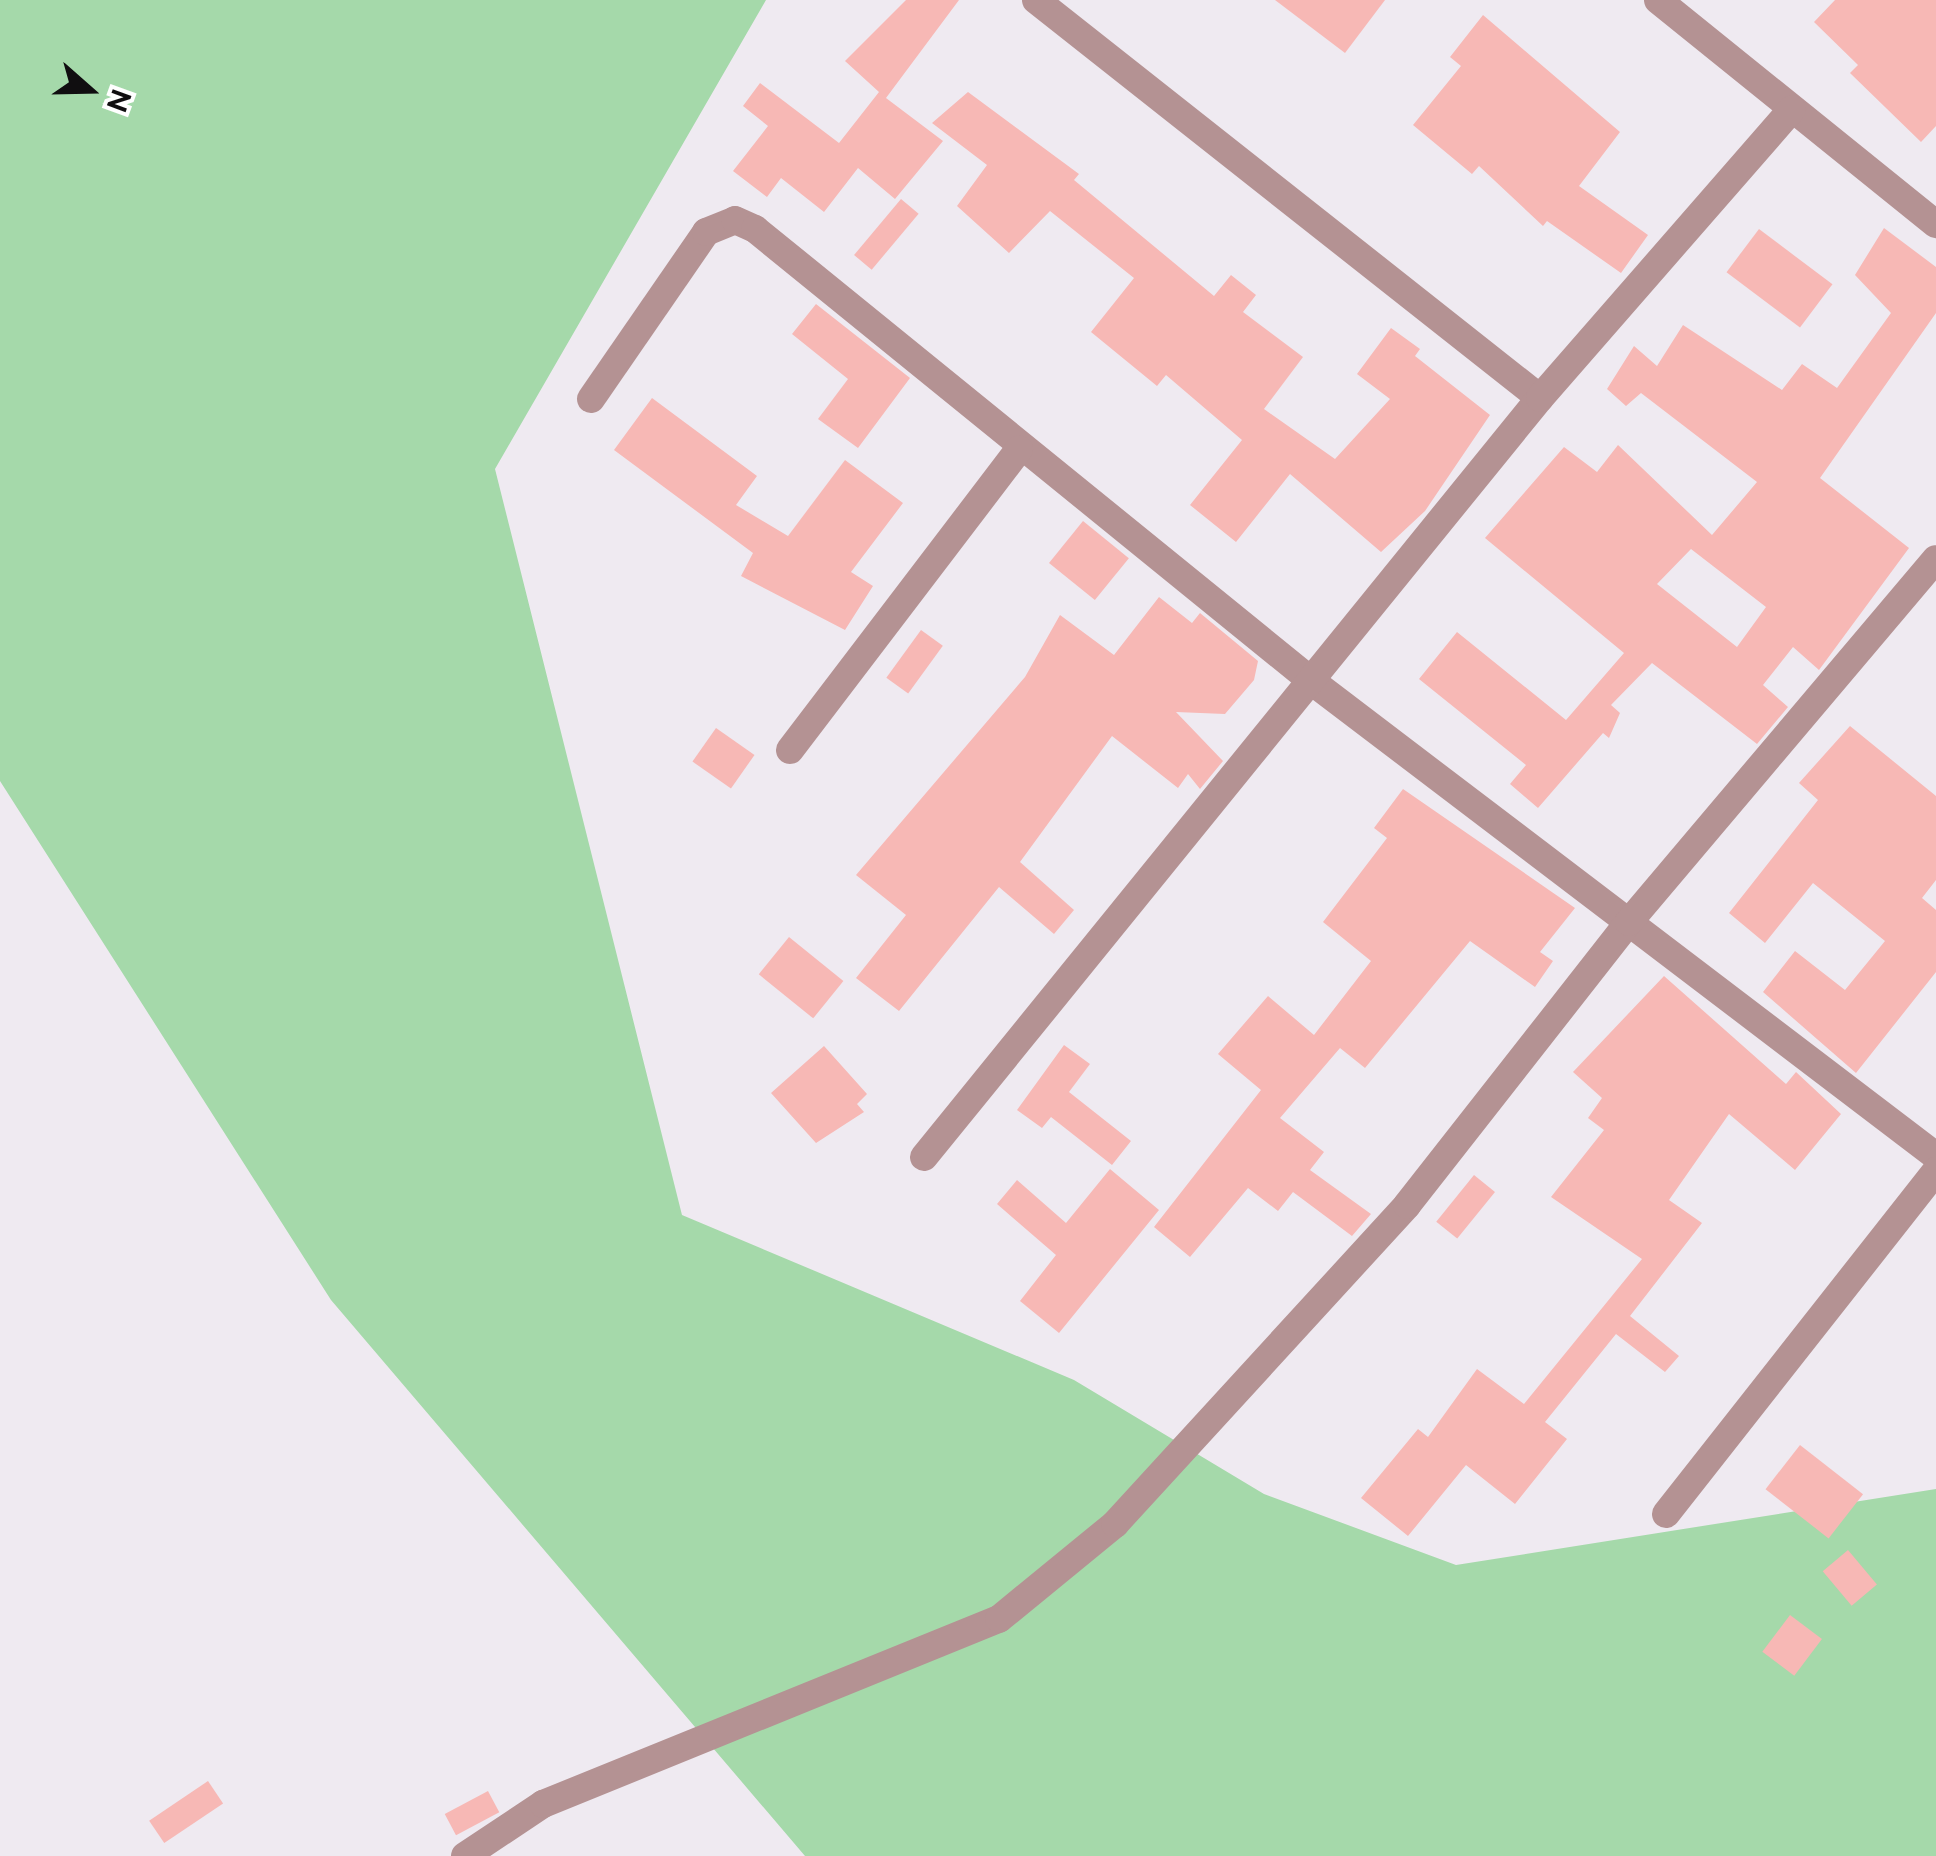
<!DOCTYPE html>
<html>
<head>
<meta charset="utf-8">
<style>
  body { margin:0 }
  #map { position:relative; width:1936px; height:1856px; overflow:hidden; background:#efeaf1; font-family:Raleway,sans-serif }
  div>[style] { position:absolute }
  .green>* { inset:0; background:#a5d9aa }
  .building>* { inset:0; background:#f7b8b5; transform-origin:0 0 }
  .minor>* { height:28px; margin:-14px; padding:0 14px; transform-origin:14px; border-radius:14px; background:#b49293 }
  span { translate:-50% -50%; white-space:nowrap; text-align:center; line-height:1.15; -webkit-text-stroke:10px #fff; paint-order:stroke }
  .north { position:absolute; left:40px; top:40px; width:100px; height:100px; -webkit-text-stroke:8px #fff; paint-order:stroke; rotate:110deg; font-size:28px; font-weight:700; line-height:40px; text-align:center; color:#100e10 }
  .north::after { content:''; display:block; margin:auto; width:35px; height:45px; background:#100e10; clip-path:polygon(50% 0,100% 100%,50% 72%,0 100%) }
</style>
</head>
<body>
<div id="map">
  <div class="green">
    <i style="clip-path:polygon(0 0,766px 0,495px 469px,682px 1215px,1074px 1380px,1264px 1494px,1456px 1565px,1936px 1489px,1936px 1856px,805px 1856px,331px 1300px,0 781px)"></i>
  </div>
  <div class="building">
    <i style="clip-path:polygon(906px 0,959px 0,886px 98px,943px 141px,895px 199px,858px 168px,824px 212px,781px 178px,767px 197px,733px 171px,768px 126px,743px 106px,760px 83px,839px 143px,879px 92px,845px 61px)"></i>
    <i style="clip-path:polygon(1275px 0,1385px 0,1345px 53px)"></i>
    <i style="clip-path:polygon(1835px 0,1936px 0,1936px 126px,1921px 142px,1850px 73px,1858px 65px,1814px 22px)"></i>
    <i style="clip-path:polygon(1483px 15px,1620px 132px,1579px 186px,1648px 235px,1621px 273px,1547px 221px,1543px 226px,1479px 166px,1472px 174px,1413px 125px,1461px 66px,1450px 57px)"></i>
    <i style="clip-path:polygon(968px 92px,1079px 174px,1074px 180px,1214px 296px,1231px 275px,1256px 295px,1243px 312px,1303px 357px,1264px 409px,1335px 459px,1390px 399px,1357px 374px,1391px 328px,1420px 349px,1415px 356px,1490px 415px,1425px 511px,1381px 552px,1290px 474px,1236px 542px,1190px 505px,1242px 440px,1166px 375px,1157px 386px,1091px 332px,1134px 278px,1050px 211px,1009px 253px,957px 206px,987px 165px,932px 123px)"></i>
    <i style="left:901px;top:199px;width:23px;height:73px;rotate:40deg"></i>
    <i style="clip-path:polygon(evenodd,1884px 228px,1936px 267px,1936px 313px,1820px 478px,1909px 548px,1819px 670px,1793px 647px,1763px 685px,1788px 707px,1757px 744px,1652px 663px,1611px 705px,1620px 713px,1609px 738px,1603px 733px,1538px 808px,1510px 784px,1526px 765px,1419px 679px,1457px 632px,1566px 720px,1624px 653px,1485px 538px,1564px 447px,1597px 472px,1618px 445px,1712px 535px,1757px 482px,1641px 393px,1626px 406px,1607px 389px,1634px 346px,1657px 366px,1683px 325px,1782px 390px,1802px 364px,1837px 388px,1891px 313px,1855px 275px,1884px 228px,1691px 549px,1766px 607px,1737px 647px,1657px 584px,1691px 549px)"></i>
    <i style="left:1759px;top:229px;width:92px;height:54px;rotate:37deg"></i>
    <i style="clip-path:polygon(816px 304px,910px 378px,858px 448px,818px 419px,848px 379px,792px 334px)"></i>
    <i style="clip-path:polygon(652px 398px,757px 476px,736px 505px,788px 536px,845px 460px,903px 503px,851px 572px,873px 586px,845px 630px,741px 576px,753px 553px,614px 450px)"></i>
    <i style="left:1083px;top:521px;width:59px;height:54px;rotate:39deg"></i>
    <i style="clip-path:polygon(1159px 597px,1192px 623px,1200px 613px,1258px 661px,1254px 680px,1225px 714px,1176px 712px,1223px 761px,1200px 789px,1188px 774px,1178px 788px,1112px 736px,1020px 862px,1074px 910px,1054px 934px,999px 887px,899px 1011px,856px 978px,906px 915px,856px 875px,1025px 677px,1060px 615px,1114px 655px)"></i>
    <i style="left:921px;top:630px;width:27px;height:59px;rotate:36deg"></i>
    <i style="clip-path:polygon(1850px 726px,1936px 796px,1936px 880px,1922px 898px,1936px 910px,1936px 972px,1856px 1073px,1763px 992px,1795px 951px,1845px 990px,1885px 941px,1813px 883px,1765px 943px,1729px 913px,1818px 800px,1799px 783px)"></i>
    <i style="left:716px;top:728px;width:47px;height:41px;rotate:35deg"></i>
    <i style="clip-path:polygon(1403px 789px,1575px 908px,1540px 952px,1553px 961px,1535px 987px,1470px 941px,1365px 1068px,1340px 1048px,1280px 1118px,1324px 1152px,1310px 1170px,1371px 1214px,1352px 1236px,1293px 1192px,1278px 1211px,1248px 1188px,1190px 1257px,1154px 1227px,1261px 1090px,1218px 1054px,1268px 996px,1314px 1035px,1371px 961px,1323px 922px,1387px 838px,1374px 828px)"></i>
    <i style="left:789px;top:937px;width:70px;height:48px;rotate:39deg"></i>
    <i style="clip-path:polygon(1664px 976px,1786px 1084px,1796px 1072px,1841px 1114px,1795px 1170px,1729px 1114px,1669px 1200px,1702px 1223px,1630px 1316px,1679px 1356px,1665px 1372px,1616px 1334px,1545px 1422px,1567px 1439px,1515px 1504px,1466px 1465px,1408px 1536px,1361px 1498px,1418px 1429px,1428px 1437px,1477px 1369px,1524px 1404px,1642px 1259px,1551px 1197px,1604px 1130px,1588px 1118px,1602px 1098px,1573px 1072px)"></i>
    <i style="clip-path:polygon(1064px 1045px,1090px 1064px,1069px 1092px,1131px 1141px,1112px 1165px,1051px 1117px,1042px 1128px,1017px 1110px)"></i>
    <i style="clip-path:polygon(824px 1046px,867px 1094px,857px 1104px,864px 1112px,816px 1143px,771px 1093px)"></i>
    <i style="clip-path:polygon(1110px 1169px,1159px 1210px,1059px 1333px,1020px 1301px,1056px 1255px,997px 1204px,1017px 1180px,1066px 1223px)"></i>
    <i style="left:1474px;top:1175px;width:27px;height:60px;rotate:39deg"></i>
    <i style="left:1800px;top:1445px;width:80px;height:56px;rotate:38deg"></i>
    <i style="left:1848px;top:1550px;width:45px;height:33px;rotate:50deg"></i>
    <i style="left:1790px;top:1615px;width:40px;height:46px;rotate:37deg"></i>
    <i style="left:208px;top:1781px;width:27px;height:71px;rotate:56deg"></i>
    <i style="left:488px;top:1791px;width:24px;height:49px;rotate:62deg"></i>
  </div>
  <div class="minor">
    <i style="left:1036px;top:0;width:642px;rotate:38.3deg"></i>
    <i style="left:1658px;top:0;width:357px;rotate:38.9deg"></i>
    <i style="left:591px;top:399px;width:203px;rotate:-55.4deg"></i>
    <i style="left:706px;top:232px;width:31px;rotate:-22deg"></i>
    <i style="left:735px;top:220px;width:22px;rotate:24deg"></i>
    <i style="left:755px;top:229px;width:720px;rotate:39.08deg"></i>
    <i style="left:1314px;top:683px;width:781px;rotate:37.25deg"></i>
    <i style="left:790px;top:750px;width:378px;rotate:-52.7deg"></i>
    <i style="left:924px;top:1157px;width:978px;rotate:-50.94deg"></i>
    <i style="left:1540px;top:398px;width:383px;rotate:-48.9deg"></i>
    <i style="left:1666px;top:1514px;width:437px;rotate:-51.8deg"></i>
    <i style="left:465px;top:1856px;width:94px;rotate:-33.7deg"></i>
    <i style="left:543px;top:1804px;width:492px;rotate:-22.1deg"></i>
    <i style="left:999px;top:1619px;width:150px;rotate:-39.3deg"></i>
    <i style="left:1115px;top:1524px;width:432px;rotate:-47.5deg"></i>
    <i style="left:1407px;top:1205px;width:360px;rotate:-51.9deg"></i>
    <i style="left:1629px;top:922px;width:475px;rotate:-49.8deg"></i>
  </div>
  <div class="north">N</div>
</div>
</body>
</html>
